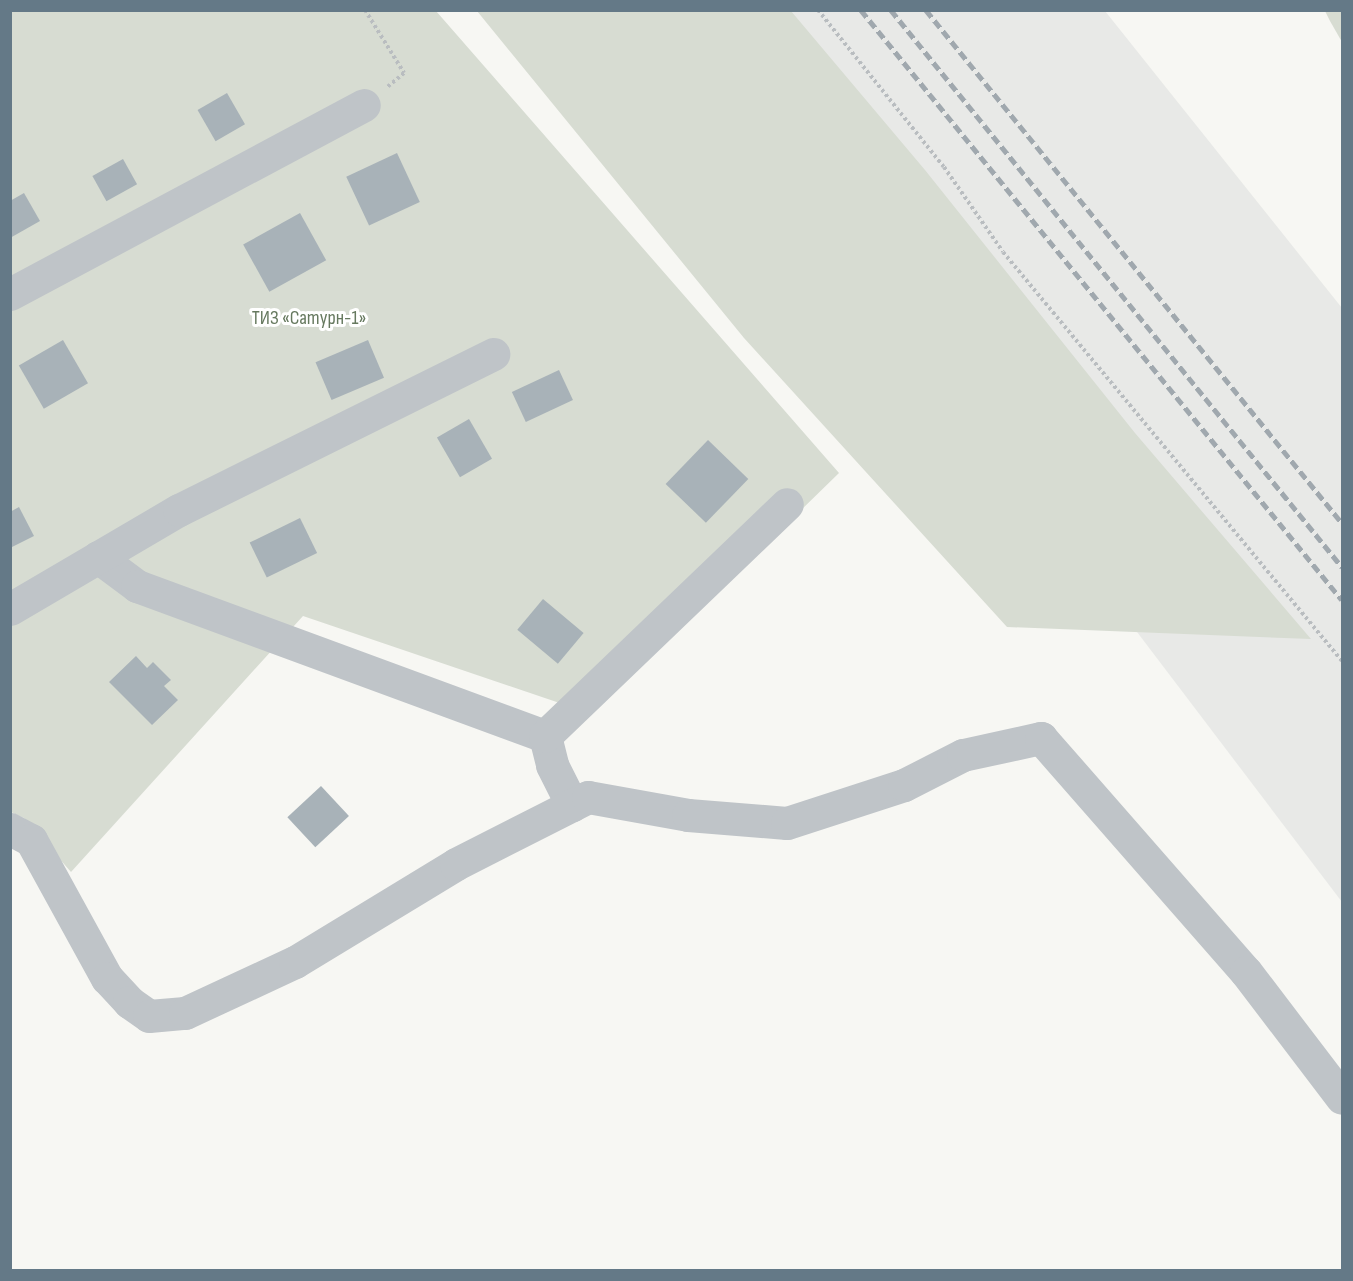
<!DOCTYPE html>
<html>
<head>
<meta charset="utf-8">
<style>
  body { margin:0 }
  #map { position:relative; width:1353px; height:1281px; overflow:hidden; background:#f7f7f3; font-family:"Sofia Sans Condensed",sans-serif }
  div>[style] { position:absolute }
  .built>* { inset:0; background:#e8e9e7 }
  .green>* { inset:0; background:#d7dcd2 }
  .building>* { inset:0; background:#a8b2b8; transform-origin:0 0 }
  .path>* { height:4px; margin-top:-2px; transform-origin:0; background:repeating-linear-gradient(90deg,#b9bdc0 0 3px,transparent 0 6px) }
  .minor>* { height:33px; margin:-16.5px; padding:0 16.5px; transform-origin:16.5px; border-radius:16.5px; background:#bfc4c8 }
  .rail>* { height:4.5px; margin-top:-2.25px; transform-origin:0; background:repeating-linear-gradient(90deg,#a0a8ae 0 9px,transparent 0 13.5px) }
  span { translate:-50% -50%; white-space:nowrap; text-align:center; line-height:1.15; -webkit-text-stroke:6px #fff; paint-order:stroke }
  .park-label { font-size:20px; color:#66795f }
  .frame { position:absolute; inset:0; border:12px solid #647987; pointer-events:none }
</style>
</head>
<body>
<div id="map">
  <div class="built">
    <i style="clip-path:polygon(682px 11px,1105px 11px,1342px 308px,1342px 902px,1112px 599px)"></i>
  </div>
  <div class="green">
    <i style="clip-path:polygon(11px 11px,436px 11px,839px 473px,592px 714px,303px 616px,71px 872px,24px 818px,11px 812px)"></i>
    <i style="clip-path:polygon(477px 11px,791px 11px,925px 170px,1135px 433px,1311px 639px,1007px 627px,744px 338px)"></i>
    <i style="clip-path:polygon(1325px 11px,1342px 11px,1342px 42px,1330px 21px)"></i>
  </div>
  <div class="building">
    <i style="left:227px;top:93px;width:36px;height:34px;rotate:60deg"></i>
    <i style="left:397px;top:153px;width:54px;height:56px;rotate:65deg"></i>
    <i style="left:123px;top:159px;width:29px;height:35px;rotate:61deg"></i>
    <i style="clip-path:polygon(24px 193px,40px 221px,10px 238px,10px 201px)"></i>
    <i style="left:300px;top:213px;width:54px;height:65px;rotate:61deg"></i>
    <i style="left:63px;top:340px;width:50px;height:51px;rotate:60deg"></i>
    <i style="left:368px;top:340px;width:41px;height:57px;rotate:67deg"></i>
    <i style="left:559px;top:370px;width:33px;height:52px;rotate:65deg"></i>
    <i style="left:469px;top:419px;width:46px;height:37px;rotate:60deg"></i>
    <i style="left:708px;top:440px;width:56px;height:61px;rotate:44deg"></i>
    <i style="clip-path:polygon(19px 507px,34px 536px,10px 548px,10px 512px)"></i>
    <i style="left:300px;top:518px;width:39px;height:56px;rotate:64deg"></i>
    <i style="left:543px;top:599px;width:53px;height:40px;rotate:40deg"></i>
    <i style="clip-path:polygon(136px 656px,147px 668px,153px 662px,171px 680px,164px 686px,178px 700px,152px 725px,109px 682px)"></i>
    <i style="left:321px;top:786px;width:41px;height:46px;rotate:47deg"></i>
  </div>
  <div class="path">
    <i style="left:365px;top:10px;width:74px;rotate:58.2deg"></i>
    <i style="left:404px;top:73px;width:23px;rotate:140deg"></i>
    <i style="left:818px;top:10px;width:201px;rotate:51.3deg"></i>
    <i style="left:944px;top:167px;width:103px;rotate:55.2deg"></i>
    <i style="left:1003px;top:252px;width:531px;rotate:50.35deg"></i>
  </div>
  <div class="minor">
    <i style="left:10px;top:294px;width:401px;rotate:-28.1deg"></i>
    <i style="left:98px;top:557px;width:49px;rotate:36.6deg"></i>
    <i style="left:137px;top:586px;width:435px;rotate:20.2deg"></i>
    <i style="left:545px;top:736px;width:30px;rotate:76deg"></i>
    <i style="left:552px;top:765px;width:45px;rotate:63.4deg"></i>
    <i style="left:10px;top:609px;width:196px;rotate:-30.4deg"></i>
    <i style="left:179px;top:510px;width:351px;rotate:-26.4deg"></i>
    <i style="left:545px;top:736px;width:335px;rotate:-43.8deg"></i>
    <i style="left:10px;top:829px;width:24px;rotate:28deg"></i>
    <i style="left:31px;top:840px;width:158px;rotate:61.2deg"></i>
    <i style="left:107px;top:978px;width:33px;rotate:47deg"></i>
    <i style="left:129px;top:1002px;width:24px;rotate:35deg"></i>
    <i style="left:149px;top:1016px;width:36px;rotate:-5deg"></i>
    <i style="left:185px;top:1013px;width:121px;rotate:-24.9deg"></i>
    <i style="left:295px;top:962px;width:188px;rotate:-31.3deg"></i>
    <i style="left:456px;top:864px;width:148px;rotate:-26.9deg"></i>
    <i style="left:588px;top:797px;width:102px;rotate:10.2deg"></i>
    <i style="left:688px;top:815px;width:99px;rotate:4.6deg"></i>
    <i style="left:787px;top:823px;width:123px;rotate:-18deg"></i>
    <i style="left:904px;top:785px;width:66px;rotate:-27deg"></i>
    <i style="left:963px;top:755px;width:80px;rotate:-12.3deg"></i>
    <i style="left:1041px;top:738px;width:311px;rotate:48.8deg"></i>
    <i style="left:1246px;top:972px;width:158px;rotate:52.7deg"></i>
  </div>
  <div class="rail">
    <i style="left:861px;top:10px;width:761px;rotate:50.81deg"></i>
    <i style="left:891px;top:10px;width:717px;rotate:51deg"></i>
    <i style="left:926px;top:10px;width:660px;rotate:50.96deg"></i>
  </div>
  <div class="park-label">
    <span style="left:309px;top:318px">ТИЗ «Сатурн-1»</span>
  </div>
  <div class="frame"></div>
</div>
</body>
</html>
